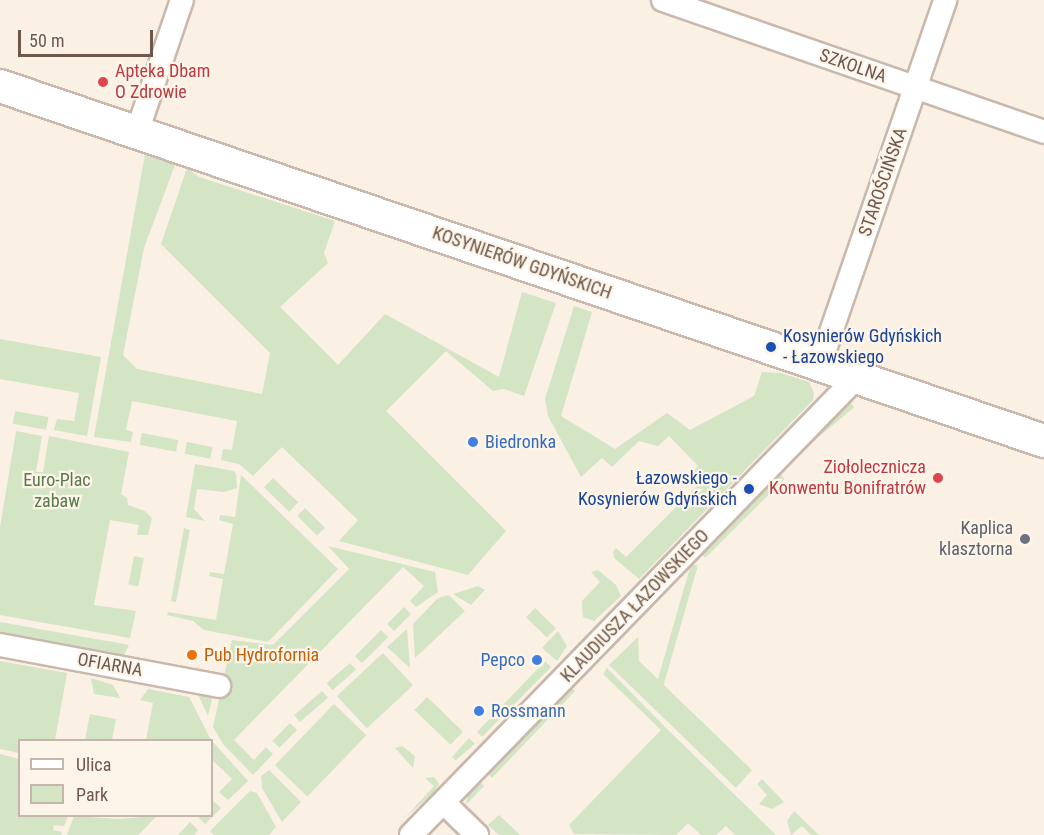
<!DOCTYPE html>
<html>
<head>
<meta charset="utf-8">
<style>
  body { margin:0 }
  #map { position:relative; width:1044px; height:835px; overflow:hidden; background:#faf0e4; font-family:"Roboto Condensed",sans-serif }
  div>[style] { position:absolute }
  .green>* { inset:0; background:#d3e5c4; transform-origin:0 0 }
  .roads { filter:drop-shadow(2px 0 #c9b8ab) drop-shadow(-2px 0 #c9b8ab) drop-shadow(0 2px #c9b8ab) drop-shadow(0 -2px #c9b8ab) }
  .street>* { height:22px; margin:-11px; padding:0 11px; transform-origin:11px; border-radius:11px; background:#fff }
  .secondary>* { height:32px; margin:-16px; padding:0 16px; transform-origin:16px; border-radius:16px; background:#fff }
  .dots>* { width:16px; height:16px; translate:-50% -50%; box-sizing:border-box; border:3px solid #fdf5e9; border-radius:50% }
  span { translate:-50% -50%; white-space:nowrap; text-align:center; line-height:1.15; -webkit-text-stroke:4.5px #fdf5e9; paint-order:stroke }
  .street-label { font-size:18px; color:#6f574c }
  .health-label { font-size:18px; color:#be3a42 }
  .left { translate:0 -50%; text-align:left }
  .right { translate:-100% -50%; text-align:right }
  .transit-label { font-size:18px; color:#164399 }
  .shop-label { font-size:18px; color:#366cbe }
  .park-label { font-size:18px; color:#587a49 }
  .worship-label { font-size:18px; color:#5b616d }
  .food-label { font-size:18px; color:#c56008 }
  .legend { position:absolute; left:18px; top:739px; width:195px; height:78px; box-sizing:border-box; background:#fdf5e9; border:2px solid #c4b6aa; margin:0; padding:8px 10px; list-style:none; font-size:18px; color:#6f574c }
  .legend li { display:flex; align-items:center; gap:12px; height:30px }
  .legend b { width:30px; border:2px solid #c4b6aa }
  .scale { position:absolute; left:18px; top:30px; width:135px; height:27px; box-sizing:border-box; border:3px solid #6f574c; border-top:0; padding-left:8px; font-size:18px; line-height:21px; white-space:nowrap; color:#6f574c; -webkit-text-stroke:4px #fdf5e9; paint-order:stroke }
</style>
</head>
<body>
<div id="map">
  <div class="green">
    <i style="clip-path:polygon(145px 154px,175px 165px,144px 248px,123px 355px,137px 369px,262px 394px,270px 353px,161px 244px,187px 168px,199px 177px,335px 221px,324px 253px,328px 263px,280px 307px,338px 365px,385px 314px,499px 377px,522px 292px,556px 303px,524px 396px,504px 389px,493px 391px,446px 351px,386px 411px,506px 531px,468px 575px,339px 541px,358px 520px,282px 447px,253px 476px,239px 464px,221px 460px,223px 449px,232px 450px,237px 421px,132px 401px,126px 430px,133px 432px,131px 442px,94px 437px)"></i>
    <i style="clip-path:polygon(574px 306px,592px 312px,561px 416px,615px 449px,667px 413px,690px 430px,754px 396px,762px 372px,781px 373px,809px 382px,814px 393px,813px 400px,639px 579px,614px 558px,613px 551px,616px 548px,626px 557px,698px 485px,689px 475px,698px 466px,669px 436px,658px 446px,639px 441px,612px 467px,602px 458px,581px 477px,548px 416px,545px 399px)"></i>
    <i style="clip-path:polygon(0 339px,101px 357px,87px 436px,54px 430px,57px 419px,74px 421px,79px 393px,0 379px)"></i>
    <i style="left:849px;top:401px;width:8px;height:87px;rotate:50deg"></i>
    <i style="left:15px;top:411px;width:34px;height:13px;rotate:10deg"></i>
    <i style="clip-path:polygon(16px 431px,42px 436px,36px 472px,43px 472px,49px 436px,129px 452px,121px 494px,127px 498px,128px 505px,145px 511px,152px 518px,148px 535px,137px 535px,139px 525px,110px 520px,94px 605px,136px 611px,130px 638px,0 615px,0 527px)"></i>
    <i style="left:142px;top:433px;width:37px;height:12px;rotate:11deg"></i>
    <i style="left:187px;top:442px;width:26px;height:12px;rotate:11deg"></i>
    <i style="clip-path:polygon(195px 464px,234px 471px,236px 474px,237px 488px,224px 492px,197px 489px,194px 509px,205px 521px,186px 517px)"></i>
    <i style="left:779px;top:473px;width:8px;height:112px;rotate:45deg"></i>
    <i style="clip-path:polygon(241px 475px,338px 569px,268px 642px,204px 630px,193px 621px,167px 615px,168px 612px,216px 620px,223px 579px,209px 576px,210px 572px,224px 574px,233px 524px,219px 520px,220px 515px,235px 517px)"></i>
    <i style="left:273px;top:478px;width:35px;height:13px;rotate:44deg"></i>
    <i style="left:305px;top:508px;width:28px;height:11px;rotate:45deg"></i>
    <i style="clip-path:polygon(184px 528px,190px 530px,176px 602px,171px 601px)"></i>
    <i style="clip-path:polygon(328px 546px,435px 572px,438px 592px,416px 607px,410px 601px,424px 586px,403px 567px,234px 740px,254px 760px,266px 747px,273px 754px,253px 775px,223px 744px,213px 727px,232px 640px,273px 645px,349px 569px)"></i>
    <i style="left:134px;top:556px;width:10px;height:29px;rotate:11deg"></i>
    <i style="left:691px;top:564px;width:7px;height:128px;rotate:16deg"></i>
    <i style="clip-path:polygon(598px 570px,616px 585px,621px 596px,594px 621px,583px 617px,582px 601px,600px 582px,591px 572px)"></i>
    <i style="clip-path:polygon(478px 586px,485px 590px,471px 605px,453px 594px)"></i>
    <i style="clip-path:polygon(449px 595px,465px 611px,415px 658px,413px 624px,438px 598px)"></i>
    <i style="left:404px;top:607px;width:10px;height:24px;rotate:45deg"></i>
    <i style="left:535px;top:608px;width:29px;height:13px;rotate:44deg"></i>
    <i style="clip-path:polygon(0 622px,129px 645px,123px 657px,0 638px)"></i>
    <i style="clip-path:polygon(407px 629px,410px 668px,387px 647px)"></i>
    <i style="left:381px;top:630px;width:10px;height:37px;rotate:45deg"></i>
    <i style="clip-path:polygon(558px 631px,567px 646px,557px 661px,542px 648px)"></i>
    <i style="clip-path:polygon(638px 637px,639px 661px,752px 770px,736px 788px,609px 665px)"></i>
    <i style="left:383px;top:653px;width:44px;height:63px;rotate:47deg"></i>
    <i style="clip-path:polygon(0 661px,67px 673px,55px 740px,20px 740px,19px 753px,0 749px)"></i>
    <i style="clip-path:polygon(545px 661px,551px 667px,482px 737px,477px 732px)"></i>
    <i style="left:350px;top:663px;width:9px;height:31px;rotate:49deg"></i>
    <i style="clip-path:polygon(607px 668px,665px 727px,776px 835px,735px 835px,726px 826px,716px 835px,701px 835px,688px 823px,676px 835px,574px 834px,569px 825px,661px 730px,603px 674px)"></i>
    <i style="clip-path:polygon(91px 678px,113px 685px,120px 698px,94px 694px)"></i>
    <i style="clip-path:polygon(570px 686px,575px 691px,492px 778px,486px 771px)"></i>
    <i style="clip-path:polygon(148px 689px,189px 697px,211px 740px,146px 740px,153px 703px,140px 700px)"></i>
    <i style="clip-path:polygon(196px 690px,214px 692px,208px 716px)"></i>
    <i style="left:322px;top:691px;width:9px;height:37px;rotate:49deg"></i>
    <i style="left:427px;top:697px;width:50px;height:18px;rotate:44deg"></i>
    <i style="left:334px;top:704px;width:45px;height:85px;rotate:44deg"></i>
    <i style="clip-path:polygon(90px 714px,116px 719px,112px 740px,85px 740px)"></i>
    <i style="left:290px;top:723px;width:10px;height:25px;rotate:45deg"></i>
    <i style="clip-path:polygon(469px 738px,475px 744px,456px 760px,452px 757px)"></i>
    <i style="clip-path:polygon(212px 741px,248px 781px,228px 800px,219px 792px,232px 779px,212px 760px)"></i>
    <i style="clip-path:polygon(402px 746px,415px 756px,413px 768px,395px 748px)"></i>
    <i style="clip-path:polygon(0 754px,19px 759px,20px 816px,68px 816px,64px 826px,54px 825px,53px 830px,62px 832px,61px 835px,0 835px)"></i>
    <i style="clip-path:polygon(269px 770px,301px 802px,282px 822px,262px 788px,261px 776px)"></i>
    <i style="clip-path:polygon(434px 777px,439px 784px,434px 792px,405px 818px,434px 786px,425px 778px)"></i>
    <i style="clip-path:polygon(762px 779px,784px 802px,772px 809px,759px 804px,767px 795px,757px 784px)"></i>
    <i style="clip-path:polygon(478px 780px,484px 786px,466px 805px,469px 789px)"></i>
    <i style="clip-path:polygon(250px 791px,257px 793px,276px 827px,269px 835px,214px 835px,210px 831px)"></i>
    <i style="clip-path:polygon(212px 800px,221px 808px,205px 824px,197px 816px,212px 816px)"></i>
    <i style="clip-path:polygon(794px 811px,819px 835px,811px 835px,802px 826px,791px 835px,787px 821px)"></i>
    <i style="clip-path:polygon(499px 815px,519px 834px,520px 835px,499px 835px,488px 825px)"></i>
    <i style="clip-path:polygon(74px 816px,118px 819px,157px 816px,138px 835px,67px 835px)"></i>
    <i style="clip-path:polygon(190px 822px,198px 830px,194px 835px,178px 835px)"></i>
  </div>
  <div class="roads">
    <div class="street">
      <i style="left:663px;top:0;width:403px;rotate:19.1deg"></i>
      <i style="left:137px;top:132px;width:139px;rotate:-71.2deg"></i>
      <i style="left:820px;top:364px;width:385px;rotate:-71deg"></i>
      <i style="left:0;top:645px;width:223px;rotate:10.6deg"></i>
      <i style="left:444px;top:803px;width:46px;rotate:44.1deg"></i>
      <i style="left:411px;top:835px;width:641px;rotate:-45.76deg"></i>
    </div>
    <div class="secondary">
      <i style="left:0;top:86px;width:1103px;rotate:18.78deg"></i>
    </div>
  </div>
  <div class="dots">
    <i style="left:103px;top:82px;background:#e0444e"></i>
    <i style="left:771px;top:347px;background:#1a4fb4"></i>
    <i style="left:473px;top:442px;background:#3f7fe0"></i>
    <i style="left:938px;top:478px;background:#e0444e"></i>
    <i style="left:749px;top:489px;background:#1a4fb4"></i>
    <i style="left:1025px;top:539px;background:#6b7280"></i>
    <i style="left:192px;top:655px;background:#e8710a"></i>
    <i style="left:537px;top:660px;background:#3f7fe0"></i>
    <i style="left:479px;top:711px;background:#3f7fe0"></i>
  </div>
  <div class="street-label">
    <span style="left:853px;top:66px;rotate:19deg">SZKOLNA</span>
    <span style="left:883px;top:182px;rotate:-71deg">STAROŚCIŃSKA</span>
    <span style="left:522px;top:263px;rotate:19deg">KOSYNIERÓW GDYŃSKICH</span>
    <span style="left:635px;top:606px;rotate:-46deg">KLAUDIUSZA ŁAZOWSKIEGO</span>
    <span style="left:110px;top:665px;rotate:10deg">OFIARNA</span>
  </div>
  <div class="health-label">
    <span class="left" style="left:115px;top:82px">Apteka Dbam<br>O Zdrowie</span>
    <span class="right" style="left:926px;top:478px">Ziołolecznicza<br>Konwentu Bonifratrów</span>
  </div>
  <div class="transit-label">
    <span class="left" style="left:783px;top:347px">Kosynierów Gdyńskich<br>- Łazowskiego</span>
    <span class="right" style="left:737px;top:489px">Łazowskiego -<br>Kosynierów Gdyńskich</span>
  </div>
  <div class="shop-label">
    <span class="left" style="left:485px;top:442px">Biedronka</span>
    <span class="right" style="left:525px;top:660px">Pepco</span>
    <span class="left" style="left:491px;top:711px">Rossmann</span>
  </div>
  <div class="park-label">
    <span style="left:57px;top:491px">Euro-Plac<br>zabaw</span>
  </div>
  <div class="worship-label">
    <span class="right" style="left:1013px;top:539px">Kaplica<br>klasztorna</span>
  </div>
  <div class="food-label">
    <span class="left" style="left:204px;top:655px">Pub Hydrofornia</span>
  </div>
  <ul class="legend">
  <li><b style="height:8px;background:#fff"></b>Ulica</li>
  <li><b style="height:16px;background:#d3e5c4"></b>Park</li>
  </ul>
  <div class="scale">50 m</div>
</div>
</body>
</html>
